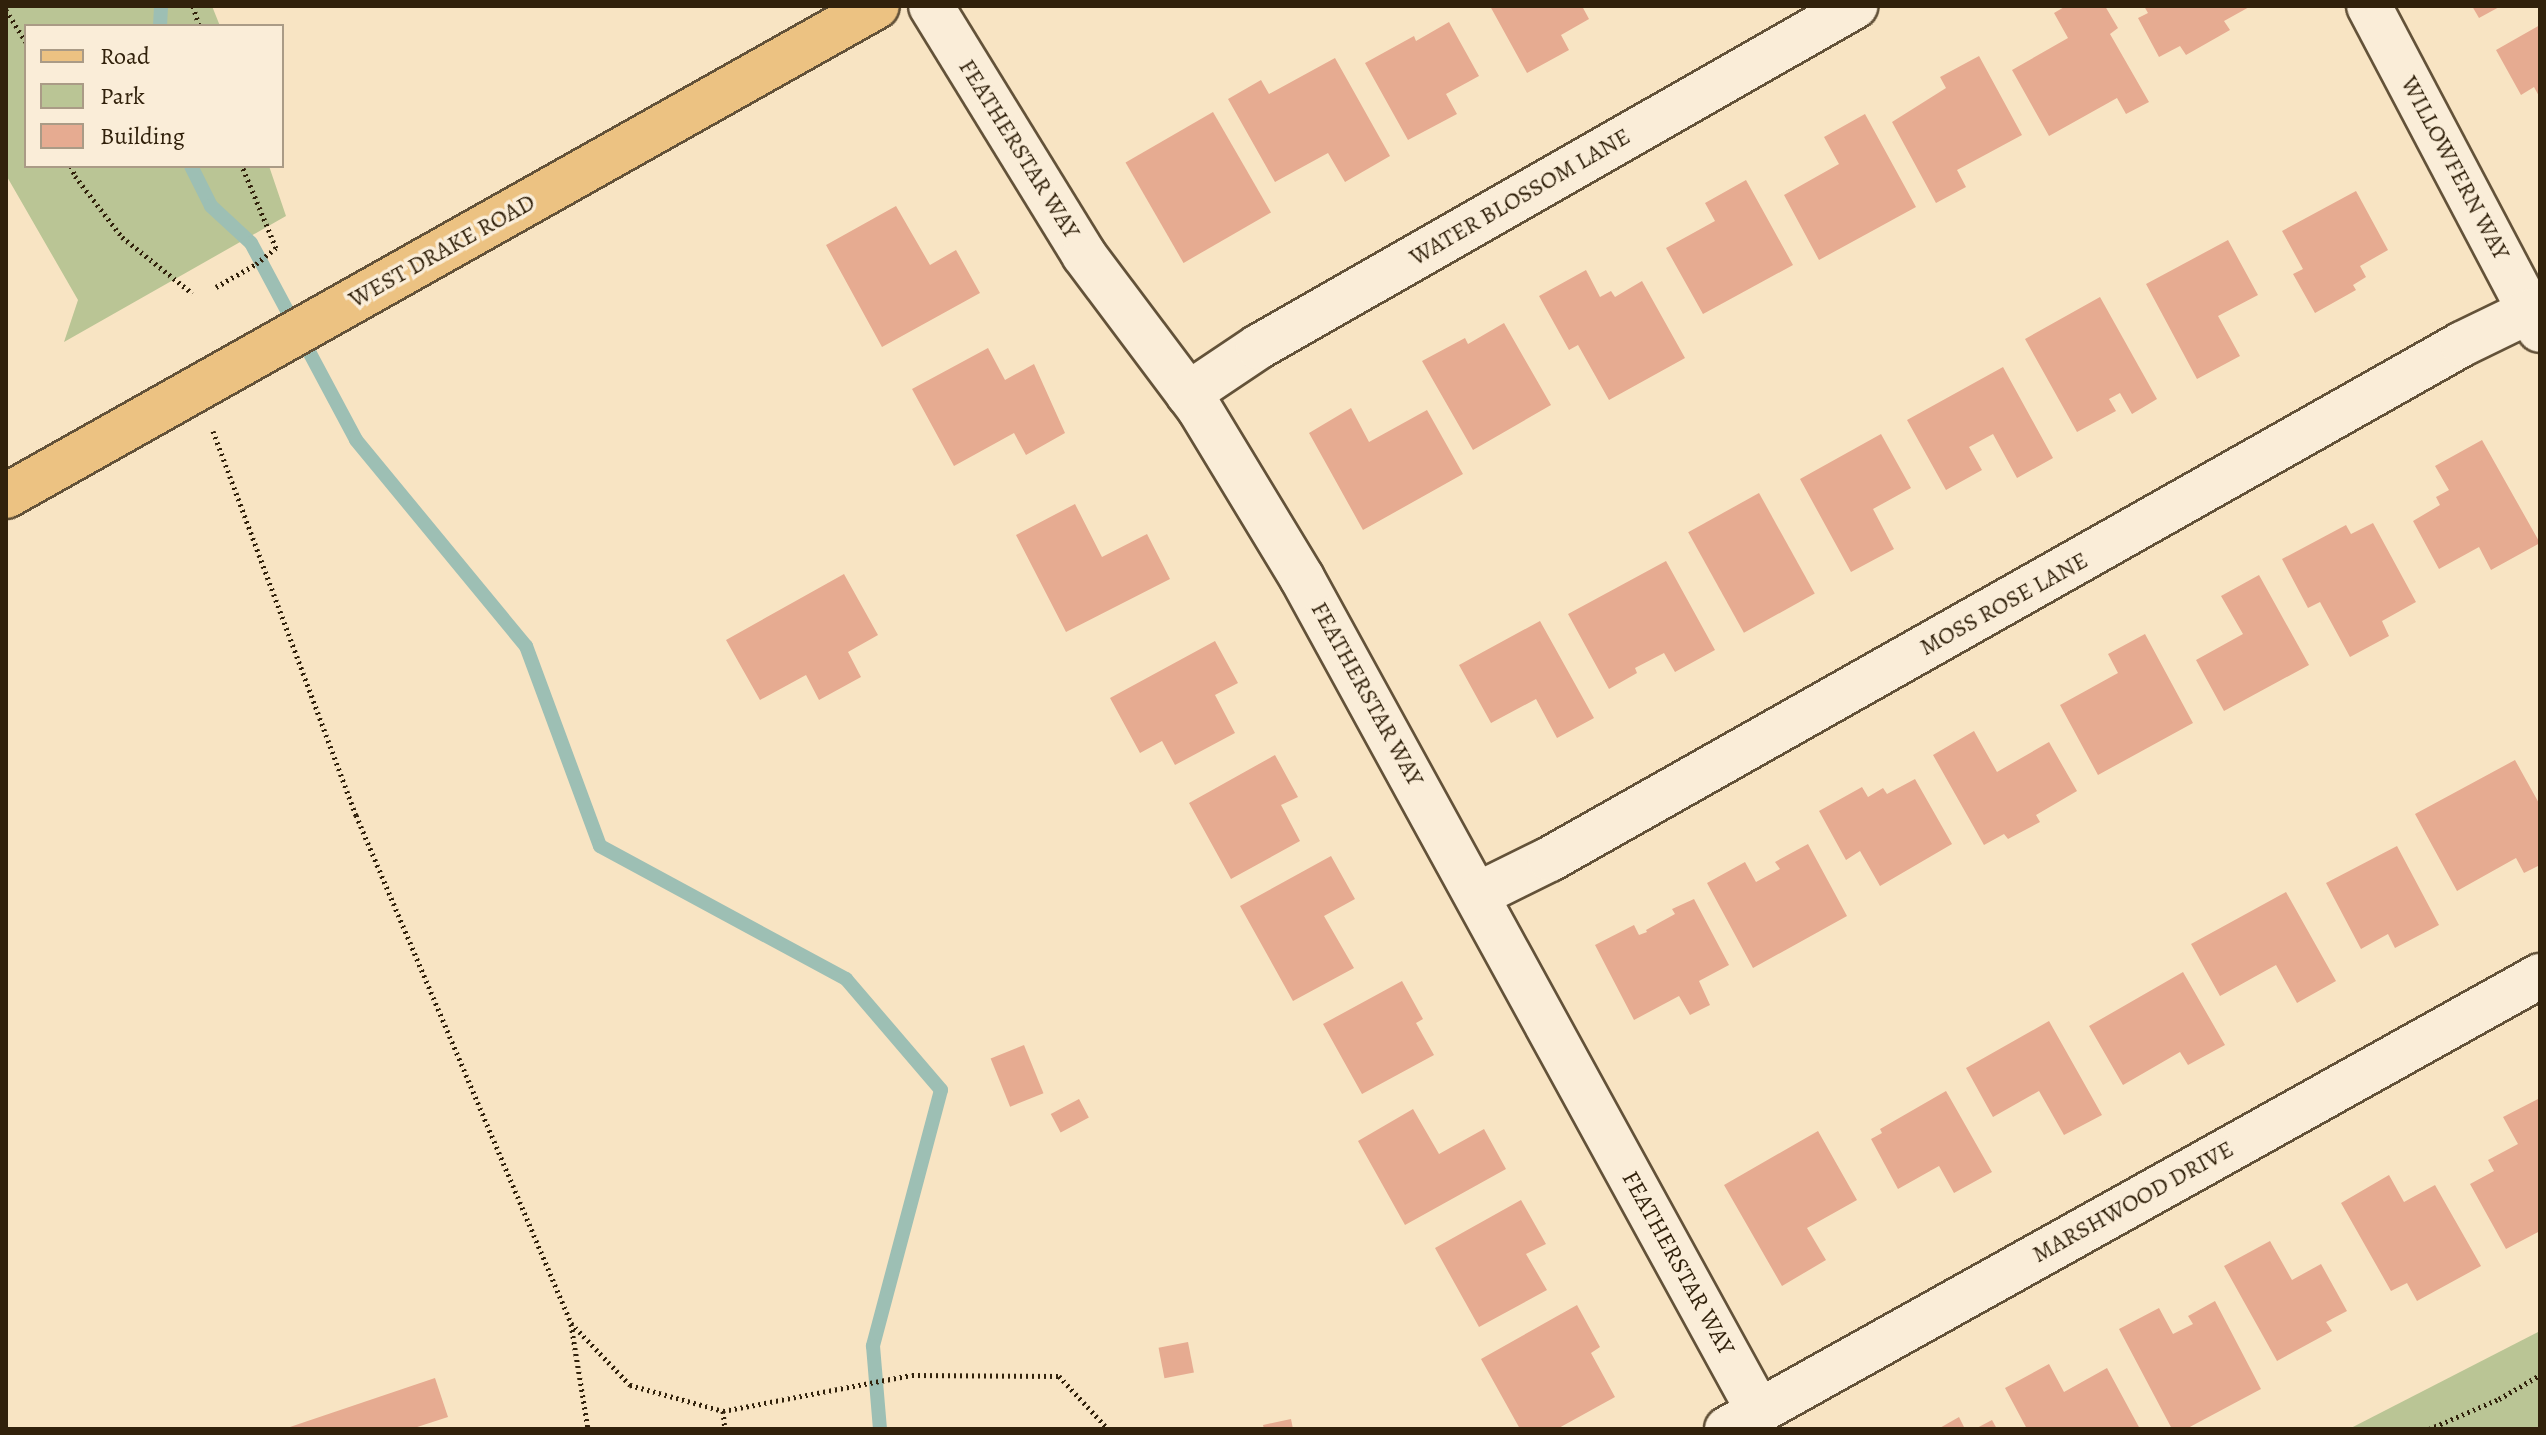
<!DOCTYPE html>
<html>
<head>
<meta charset="utf-8">
<style>
  body { margin:0 }
  #map { position:relative; width:2546px; height:1435px; overflow:hidden; background:#f8e4c3; font-family:Alegreya,serif }
  div>[style] { position:absolute }
  .green>* { inset:0; background:#bac595 }
  .stream>* { height:14px; margin:-7px; padding:0 7px; transform-origin:7px; border-radius:7px; background:#9dbfb4 }
  .building>* { inset:0; background:#e6ab91; transform-origin:0 0 }
  .path>* { height:5px; margin-top:-2.5px; transform-origin:0; background:repeating-linear-gradient(90deg,#31210b 0 2px,transparent 0 6px) }
  .roads { filter:drop-shadow(2px 0 #635239) drop-shadow(-2px 0 #635239) drop-shadow(0 2px #635239) drop-shadow(0 -2px #635239) }
  .minor>* { height:44px; margin:-22px; padding:0 22px; transform-origin:22px; border-radius:22px; background:#faedd8 }
  .major>* { height:44px; margin:-22px; padding:0 22px; transform-origin:22px; border-radius:22px; background:#ecc282 }
  span { translate:-50% -50%; white-space:nowrap; text-align:center; line-height:1.15; -webkit-text-stroke:7px #faedd8; paint-order:stroke }
  .street-label { font-size:24px; color:#31210b }
  .frame { position:absolute; inset:0; border:8px solid #31210b; pointer-events:none }
  .legend { position:absolute; left:24px; top:24px; width:260px; height:144px; box-sizing:border-box; background:#faedd8; border:2px solid #aa9b86; margin:0; padding:10px 14px; list-style:none; font-size:24px; color:#31210b }
  .legend li { display:flex; align-items:center; gap:16px; height:40px }
  .legend b { width:40px; border:2px solid #aa9b86 }
</style>
</head>
<body>
<div id="map">
  <div class="green">
    <i style="clip-path:polygon(6px 6px,212px 6px,220px 26px,26px 26px,26px 166px,269px 166px,286px 216px,64px 342px,78px 300px,6px 175px)"></i>
    <i style="clip-path:polygon(2540px 1331px,2540px 1429px,2349px 1429px)"></i>
  </div>
  <div class="stream">
    <i style="left:160px;top:26px;width:20px;rotate:-87deg"></i>
    <i style="left:191px;top:166px;width:45px;rotate:63.4deg"></i>
    <i style="left:211px;top:206px;width:54px;rotate:42.8deg"></i>
    <i style="left:251px;top:243px;width:223px;rotate:61.9deg"></i>
    <i style="left:356px;top:440px;width:267px;rotate:50.5deg"></i>
    <i style="left:526px;top:646px;width:213px;rotate:69.7deg"></i>
    <i style="left:600px;top:846px;width:280px;rotate:28.4deg"></i>
    <i style="left:846px;top:979px;width:146px;rotate:49.4deg"></i>
    <i style="left:941px;top:1090px;width:265px;rotate:104.9deg"></i>
    <i style="left:873px;top:1346px;width:83px;rotate:85.2deg"></i>
  </div>
  <div class="building">
    <i style="clip-path:polygon(1490px 6px,1582px 6px,1589px 19px,1561px 35px,1569px 50px,1527px 73px)"></i>
    <i style="clip-path:polygon(2066px 6px,2105px 6px,2118px 28px,2110px 34px,2149px 102px,2126px 114px,2117px 98px,2049px 136px,2012px 70px,2068px 38px,2054px 13px)"></i>
    <i style="clip-path:polygon(2144px 6px,2251px 6px,2224px 21px,2230px 30px,2186px 55px,2180px 46px,2159px 57px,2138px 18px,2148px 13px)"></i>
    <i style="clip-path:polygon(2472px 6px,2501px 6px,2479px 18px)"></i>
    <i style="clip-path:polygon(1449px 22px,1479px 76px,1446px 94px,1457px 114px,1408px 140px,1365px 63px,1414px 36px,1416px 41px)"></i>
    <i style="clip-path:polygon(2540px 25px,2540px 98px,2534px 87px,2521px 95px,2496px 50px)"></i>
    <i style="clip-path:polygon(1979px 56px,2022px 135px,1957px 170px,1966px 187px,1936px 203px,1892px 122px,1946px 88px,1940px 77px)"></i>
    <i style="clip-path:polygon(1335px 58px,1390px 156px,1345px 182px,1328px 153px,1275px 182px,1228px 99px,1261px 80px,1269px 94px)"></i>
    <i style="left:1213px;top:112px;width:116px;height:101px;rotate:60deg"></i>
    <i style="clip-path:polygon(1865px 114px,1916px 207px,1819px 260px,1784px 195px,1839px 164px,1824px 137px)"></i>
    <i style="clip-path:polygon(1746px 180px,1793px 265px,1703px 314px,1666px 248px,1715px 221px,1705px 203px)"></i>
    <i style="clip-path:polygon(2356px 191px,2388px 250px,2360px 266px,2366px 277px,2353px 285px,2356px 290px,2315px 313px,2293px 274px,2303px 269px,2282px 231px)"></i>
    <i style="clip-path:polygon(896px 206px,930px 265px,956px 250px,980px 293px,882px 347px,826px 245px)"></i>
    <i style="clip-path:polygon(2228px 240px,2258px 295px,2218px 316px,2240px 356px,2197px 379px,2146px 284px)"></i>
    <i style="clip-path:polygon(1586px 270px,1600px 297px,1611px 291px,1615px 297px,1642px 281px,1685px 358px,1609px 400px,1578px 345px,1569px 350px,1539px 296px)"></i>
    <i style="clip-path:polygon(2100px 297px,2157px 399px,2132px 414px,2120px 393px,2109px 399px,2116px 411px,2077px 432px,2025px 339px)"></i>
    <i style="clip-path:polygon(1504px 323px,1551px 405px,1473px 450px,1422px 361px,1465px 338px,1468px 344px)"></i>
    <i style="clip-path:polygon(988px 348px,1005px 380px,1034px 364px,1065px 433px,1026px 455px,1014px 433px,954px 466px,912px 389px)"></i>
    <i style="clip-path:polygon(2003px 367px,2053px 458px,2017px 478px,1993px 434px,1969px 447px,1982px 470px,1946px 490px,1907px 420px)"></i>
    <i style="clip-path:polygon(1351px 408px,1369px 442px,1427px 410px,1463px 474px,1363px 530px,1309px 433px)"></i>
    <i style="clip-path:polygon(1881px 434px,1911px 488px,1873px 509px,1894px 549px,1851px 572px,1800px 479px)"></i>
    <i style="clip-path:polygon(2482px 440px,2540px 543px,2491px 570px,2479px 547px,2439px 569px,2413px 521px,2440px 505px,2436px 497px,2449px 490px,2435px 466px)"></i>
    <i style="left:1759px;top:493px;width:115px;height:81px;rotate:61deg"></i>
    <i style="clip-path:polygon(1075px 504px,1102px 557px,1147px 534px,1170px 579px,1066px 632px,1016px 535px)"></i>
    <i style="clip-path:polygon(2373px 523px,2416px 602px,2382px 621px,2389px 636px,2350px 657px,2320px 602px,2308px 608px,2282px 559px,2346px 525px,2351px 534px)"></i>
    <i style="clip-path:polygon(1666px 561px,1715px 650px,1675px 672px,1664px 653px,1635px 668px,1637px 673px,1609px 689px,1568px 614px)"></i>
    <i style="clip-path:polygon(844px 574px,878px 635px,848px 652px,861px 677px,819px 700px,806px 675px,760px 700px,726px 640px)"></i>
    <i style="clip-path:polygon(2259px 575px,2309px 665px,2224px 711px,2196px 660px,2243px 634px,2221px 596px)"></i>
    <i style="clip-path:polygon(1540px 621px,1594px 718px,1557px 738px,1536px 699px,1491px 723px,1459px 665px)"></i>
    <i style="clip-path:polygon(2145px 634px,2193px 723px,2098px 775px,2060px 705px,2118px 673px,2108px 654px)"></i>
    <i style="clip-path:polygon(1215px 641px,1238px 683px,1215px 695px,1235px 733px,1175px 765px,1162px 741px,1140px 753px,1110px 698px)"></i>
    <i style="clip-path:polygon(1974px 731px,1997px 772px,2049px 742px,2077px 791px,2036px 815px,2040px 822px,2008px 839px,2004px 834px,1984px 845px,1933px 755px)"></i>
    <i style="clip-path:polygon(1275px 755px,1298px 797px,1281px 805px,1300px 841px,1231px 879px,1189px 803px)"></i>
    <i style="clip-path:polygon(2515px 760px,2540px 805px,2540px 865px,2524px 873px,2516px 858px,2457px 891px,2415px 814px)"></i>
    <i style="clip-path:polygon(1915px 779px,1952px 844px,1880px 886px,1860px 851px,1846px 860px,1819px 811px,1862px 787px,1868px 797px,1883px 788px,1887px 794px)"></i>
    <i style="clip-path:polygon(1808px 844px,1847px 916px,1753px 968px,1707px 883px,1745px 862px,1756px 882px,1780px 869px,1775px 862px)"></i>
    <i style="clip-path:polygon(2397px 846px,2439px 925px,2395px 948px,2388px 934px,2361px 949px,2326px 883px)"></i>
    <i style="clip-path:polygon(1331px 856px,1355px 899px,1324px 916px,1354px 968px,1293px 1001px,1240px 906px)"></i>
    <i style="clip-path:polygon(2286px 892px,2336px 981px,2297px 1003px,2276px 965px,2220px 996px,2191px 944px)"></i>
    <i style="clip-path:polygon(1694px 899px,1729px 965px,1699px 981px,1710px 1005px,1690px 1015px,1679px 996px,1634px 1020px,1595px 945px,1634px 925px,1639px 935px,1647px 932px,1646px 930px,1675px 914px,1672px 909px)"></i>
    <i style="clip-path:polygon(2183px 972px,2225px 1045px,2188px 1065px,2180px 1052px,2123px 1085px,2089px 1026px)"></i>
    <i style="clip-path:polygon(1402px 981px,1423px 1019px,1416px 1023px,1434px 1055px,1362px 1094px,1323px 1024px)"></i>
    <i style="clip-path:polygon(2049px 1021px,2102px 1115px,2064px 1135px,2039px 1091px,1993px 1117px,1966px 1068px)"></i>
    <i style="left:1024px;top:1045px;width:52px;height:36px;rotate:68deg"></i>
    <i style="clip-path:polygon(1946px 1091px,1992px 1172px,1954px 1193px,1939px 1166px,1898px 1189px,1871px 1139px,1882px 1133px,1880px 1129px)"></i>
    <i style="clip-path:polygon(2540px 1098px,2540px 1231px,2506px 1249px,2470px 1184px,2494px 1171px,2488px 1160px,2518px 1144px,2503px 1117px)"></i>
    <i style="left:1079px;top:1099px;width:21px;height:32px;rotate:62deg"></i>
    <i style="clip-path:polygon(1413px 1109px,1439px 1154px,1484px 1129px,1506px 1169px,1405px 1225px,1358px 1141px)"></i>
    <i style="clip-path:polygon(1818px 1131px,1857px 1200px,1807px 1228px,1826px 1260px,1782px 1286px,1724px 1185px)"></i>
    <i style="clip-path:polygon(2389px 1175px,2404px 1202px,2435px 1185px,2481px 1266px,2417px 1301px,2407px 1283px,2391px 1291px,2341px 1203px)"></i>
    <i style="clip-path:polygon(1521px 1200px,1546px 1244px,1526px 1254px,1547px 1290px,1479px 1327px,1435px 1248px)"></i>
    <i style="clip-path:polygon(2270px 1241px,2292px 1280px,2321px 1264px,2347px 1311px,2326px 1322px,2332px 1331px,2277px 1361px,2224px 1266px)"></i>
    <i style="clip-path:polygon(2215px 1301px,2261px 1389px,2186px 1429px,2172px 1429px,2119px 1329px,2159px 1308px,2173px 1334px,2193px 1324px,2188px 1316px)"></i>
    <i style="clip-path:polygon(1577px 1305px,1600px 1347px,1591px 1353px,1615px 1397px,1557px 1429px,1520px 1429px,1481px 1359px)"></i>
    <i style="left:1188px;top:1342px;width:31px;height:30px;rotate:79deg"></i>
    <i style="clip-path:polygon(2049px 1364px,2064px 1392px,2107px 1368px,2140px 1429px,2027px 1429px,2005px 1388px)"></i>
    <i style="clip-path:polygon(435px 1378px,448px 1417px,411px 1429px,284px 1429px)"></i>
    <i style="clip-path:polygon(1959px 1417px,1965px 1429px,1938px 1429px)"></i>
    <i style="clip-path:polygon(1291px 1419px,1293px 1429px,1264px 1429px,1263px 1425px)"></i>
    <i style="clip-path:polygon(1992px 1420px,1997px 1429px,1975px 1429px)"></i>
  </div>
  <div class="path">
    <i style="left:193px;top:6px;width:21px;rotate:73deg"></i>
    <i style="left:6px;top:10px;width:38px;rotate:58deg"></i>
    <i style="left:71px;top:166px;width:11px;rotate:68deg"></i>
    <i style="left:75px;top:176px;width:77px;rotate:52.4deg"></i>
    <i style="left:122px;top:237px;width:90px;rotate:38.7deg"></i>
    <i style="left:216px;top:287px;width:46px;rotate:-29.9deg"></i>
    <i style="left:256px;top:264px;width:26px;rotate:-39deg"></i>
    <i style="left:276px;top:248px;width:89px;rotate:-112.5deg"></i>
    <i style="left:213px;top:431px;width:410px;rotate:69.6deg"></i>
    <i style="left:356px;top:815px;width:552px;rotate:67.06deg"></i>
    <i style="left:571px;top:1323px;width:86px;rotate:46.4deg"></i>
    <i style="left:630px;top:1385px;width:97px;rotate:15.6deg"></i>
    <i style="left:723px;top:1411px;width:192px;rotate:-10.8deg"></i>
    <i style="left:912px;top:1375px;width:147px;rotate:0.4deg"></i>
    <i style="left:1059px;top:1376px;width:72px;rotate:47.2deg"></i>
    <i style="left:571px;top:1324px;width:106px;rotate:80.8deg"></i>
    <i style="left:723px;top:1411px;width:18px;rotate:84deg"></i>
    <i style="left:2429px;top:1429px;width:76px;rotate:-23.2deg"></i>
    <i style="left:2499px;top:1399px;width:48px;rotate:-30.3deg"></i>
  </div>
  <div class="roads">
    <div class="minor">
      <i style="left:931px;top:6px;width:292px;rotate:58.4deg"></i>
      <i style="left:1084px;top:255px;width:191px;rotate:53.1deg"></i>
      <i style="left:1199px;top:408px;width:199px;rotate:58.8deg"></i>
      <i style="left:1302px;top:578px;width:949px;rotate:61.27deg"></i>
      <i style="left:2369px;top:6px;width:366px;rotate:62.2deg"></i>
      <i style="left:1188px;top:394px;width:84px;rotate:-33.9deg"></i>
      <i style="left:1258px;top:347px;width:688px;rotate:-29.73deg"></i>
      <i style="left:1477px;top:895px;width:81px;rotate:-26.3deg"></i>
      <i style="left:1550px;top:859px;width:1047px;rotate:-29.45deg"></i>
      <i style="left:2462px;top:344px;width:76px;rotate:-25.9deg"></i>
      <i style="left:1727px;top:1429px;width:931px;rotate:-29.13deg"></i>
    </div>
    <div class="major">
      <i style="left:6px;top:496px;width:999px;rotate:-29.36deg"></i>
    </div>
  </div>
  <div class="street-label">
    <span style="left:1019px;top:149px;rotate:58deg">FEATHERSTAR WAY</span>
    <span style="left:2455px;top:168px;rotate:62deg">WILLOWFERN WAY</span>
    <span style="left:1520px;top:197px;rotate:-30deg">WATER BLOSSOM LANE</span>
    <span style="left:442px;top:251px;rotate:-29deg">WEST DRAKE ROAD</span>
    <span style="left:2004px;top:604px;rotate:-29deg">MOSS ROSE LANE</span>
    <span style="left:1367px;top:694px;rotate:61deg">FEATHERSTAR WAY</span>
    <span style="left:2133px;top:1202px;rotate:-29deg">MARSHWOOD DRIVE</span>
    <span style="left:1678px;top:1263px;rotate:61deg">FEATHERSTAR WAY</span>
  </div>
  <div class="frame"></div>
  <ul class="legend">
  <li><b style="height:10px;background:#ecc282"></b>Road</li>
  <li><b style="height:22px;background:#bac595"></b>Park</li>
  <li><b style="height:22px;background:#e6ab91"></b>Building</li>
  </ul>
</div>
</body>
</html>
